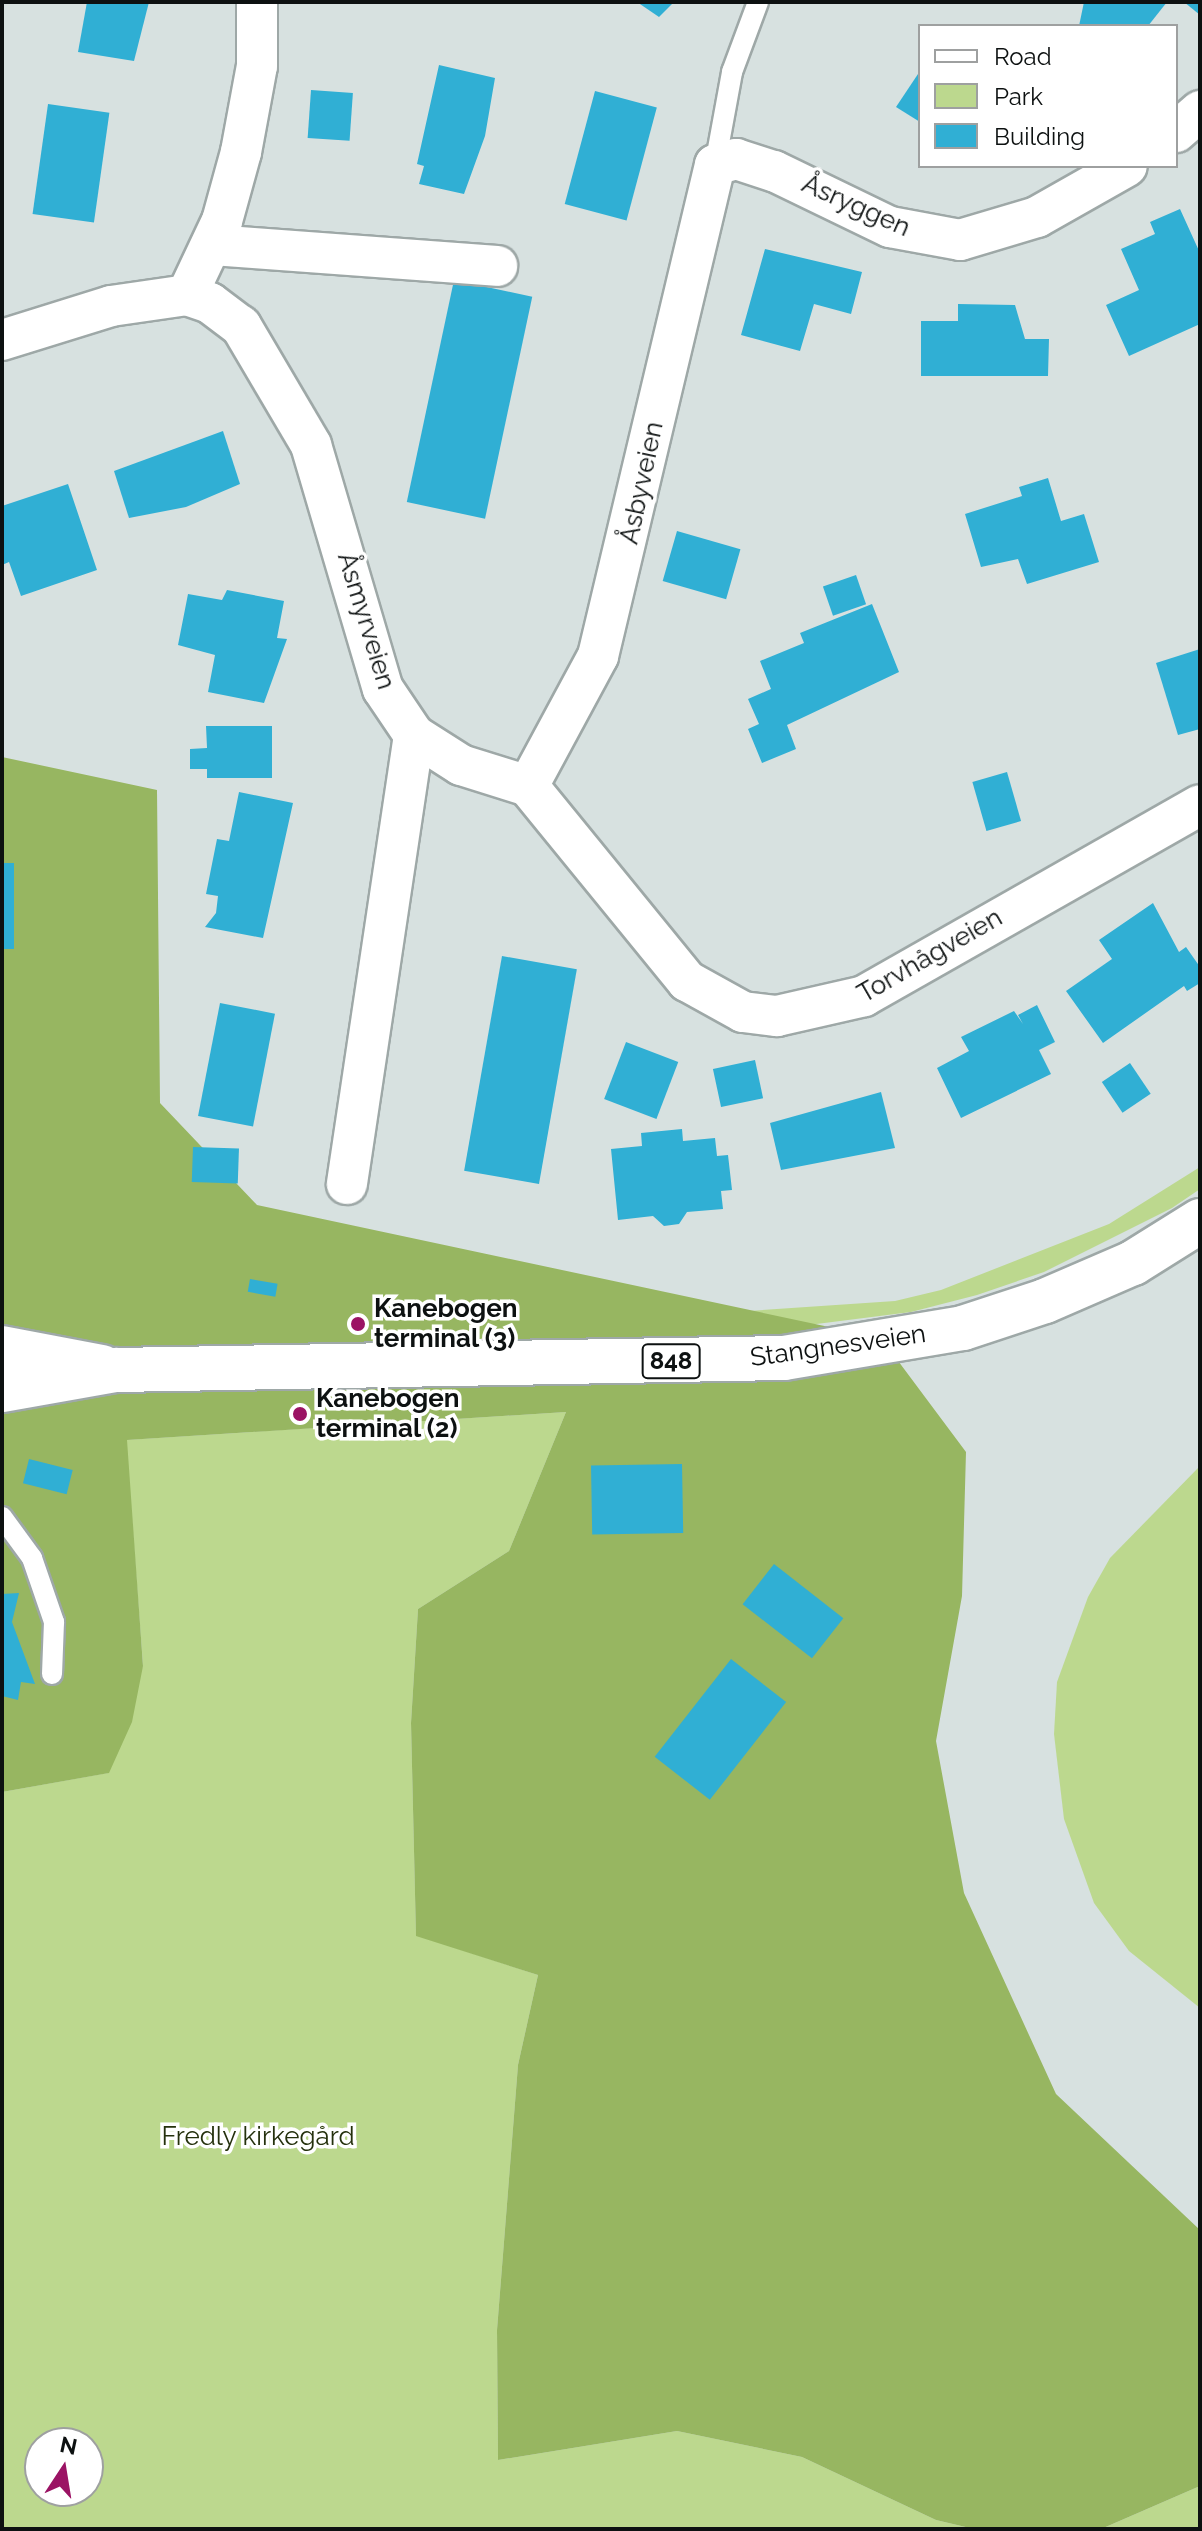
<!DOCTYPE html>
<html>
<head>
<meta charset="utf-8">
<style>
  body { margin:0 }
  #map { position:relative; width:1202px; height:2531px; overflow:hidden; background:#d7e1e0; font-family:Raleway,sans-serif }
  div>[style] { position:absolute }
  .green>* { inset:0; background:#bcd88e }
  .forest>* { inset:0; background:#97b661 }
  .building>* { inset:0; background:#30afd4; transform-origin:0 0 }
  .roads { filter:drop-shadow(2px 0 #9ea8a7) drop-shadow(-2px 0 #9ea8a7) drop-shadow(0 2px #9ea8a7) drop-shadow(0 -2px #9ea8a7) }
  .service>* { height:20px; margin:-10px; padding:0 10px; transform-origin:10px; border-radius:10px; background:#fff }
  .minor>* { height:40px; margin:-20px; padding:0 20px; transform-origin:20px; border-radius:20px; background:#fff }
  .primary>* { height:44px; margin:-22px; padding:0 22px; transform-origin:22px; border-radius:22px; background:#fff }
  .dots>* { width:22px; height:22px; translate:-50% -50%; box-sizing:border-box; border:4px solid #fff; border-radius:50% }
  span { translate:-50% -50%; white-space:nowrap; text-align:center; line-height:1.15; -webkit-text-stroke:7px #fff; paint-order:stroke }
  .shield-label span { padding:2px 6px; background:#fff; border:2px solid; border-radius:6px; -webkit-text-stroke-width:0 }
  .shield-label { font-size:24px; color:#0d1111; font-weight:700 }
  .street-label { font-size:26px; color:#0d1111 }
  .poi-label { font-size:26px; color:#0d1111; font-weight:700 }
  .left { translate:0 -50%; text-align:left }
  .park-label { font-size:26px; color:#25310d }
  .frame { position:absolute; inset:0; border:4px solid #0d1111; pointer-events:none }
  .legend { position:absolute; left:918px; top:24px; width:260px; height:144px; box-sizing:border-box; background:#fff; border:2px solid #9ea0a0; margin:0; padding:10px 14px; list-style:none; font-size:24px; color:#0d1111 }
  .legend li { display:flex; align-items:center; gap:16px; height:40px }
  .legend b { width:40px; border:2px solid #9ea0a0 }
  .north { position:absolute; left:24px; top:2427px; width:80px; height:80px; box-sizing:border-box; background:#fff; border:2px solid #9ea0a0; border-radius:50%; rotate:12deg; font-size:22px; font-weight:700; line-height:32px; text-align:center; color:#0d1111 }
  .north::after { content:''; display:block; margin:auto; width:28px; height:36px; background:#9b1364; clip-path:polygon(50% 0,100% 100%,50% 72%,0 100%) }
</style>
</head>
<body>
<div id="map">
  <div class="green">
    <i style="clip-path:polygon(1200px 1167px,1200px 1189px,1172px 1208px,1044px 1272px,977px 1295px,911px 1312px,785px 1328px,660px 1317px,895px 1301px,941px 1290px,1109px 1224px)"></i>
    <i style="clip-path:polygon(evenodd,566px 1412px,509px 1551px,418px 1609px,411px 1723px,416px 1935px,538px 1975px,518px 2065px,497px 2330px,498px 2460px,677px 2431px,802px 2457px,936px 2520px,974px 2529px,2px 2529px,2px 1792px,108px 1773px,143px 1665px,126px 1440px,566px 1412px,40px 2443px,88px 2443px,88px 2491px,40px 2491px,40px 2443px)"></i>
    <i style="clip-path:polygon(1200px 1466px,1200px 2008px,1129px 1951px,1094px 1903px,1064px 1819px,1054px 1734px,1057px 1682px,1088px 1597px,1110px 1558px)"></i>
    <i style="clip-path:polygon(1200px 2486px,1200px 2529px,1101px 2529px)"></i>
  </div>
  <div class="forest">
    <i style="clip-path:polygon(2px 757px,157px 790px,160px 1103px,257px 1205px,881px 1338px,966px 1452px,962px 1596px,936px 1741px,964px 1893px,1056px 2094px,1200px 2230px,1200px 2486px,1101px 2529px,974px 2529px,936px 2520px,802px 2457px,677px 2431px,498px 2460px,497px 2330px,518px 2065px,538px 1975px,416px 1936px,411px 1723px,418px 1609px,509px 1551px,566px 1412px,127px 1440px,143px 1666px,132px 1722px,109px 1773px,2px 1792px)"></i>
  </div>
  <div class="building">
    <i style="clip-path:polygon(87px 2px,149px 2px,134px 61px,78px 52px)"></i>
    <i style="clip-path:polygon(637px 2px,674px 2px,659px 17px)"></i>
    <i style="clip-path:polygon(1084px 2px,1167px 2px,1148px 26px,1079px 26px)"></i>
    <i style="clip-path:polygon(1184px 2px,1200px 2px,1200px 15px)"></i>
    <i style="clip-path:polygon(439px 65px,495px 78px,485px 136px,464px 194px,419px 184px,424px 166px,417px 164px)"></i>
    <i style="clip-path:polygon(920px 71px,920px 122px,896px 107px)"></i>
    <i style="left:311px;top:90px;width:42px;height:48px;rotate:4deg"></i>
    <i style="left:595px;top:91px;width:64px;height:117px;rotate:15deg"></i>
    <i style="left:48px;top:104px;width:62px;height:111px;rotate:8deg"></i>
    <i style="clip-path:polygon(1180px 209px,1200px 253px,1200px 324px,1129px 356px,1106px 305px,1139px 290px,1121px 249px,1155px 234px,1150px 222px)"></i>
    <i style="clip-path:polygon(765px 249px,862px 272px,851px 314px,814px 304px,800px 351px,741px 335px)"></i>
    <i style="left:454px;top:280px;width:80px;height:227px;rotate:12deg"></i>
    <i style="clip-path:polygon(958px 304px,1015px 305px,1025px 339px,1049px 339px,1048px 376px,921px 376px,921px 321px,958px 321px)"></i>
    <i style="clip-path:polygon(223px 431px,240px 484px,186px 507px,129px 518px,114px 471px)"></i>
    <i style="clip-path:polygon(1048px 478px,1061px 521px,1084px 514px,1099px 562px,1027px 584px,1018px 559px,981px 567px,965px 514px,1022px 496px,1019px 487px)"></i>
    <i style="clip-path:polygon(68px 484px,97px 570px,21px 596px,9px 562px,2px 565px,2px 506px)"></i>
    <i style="left:677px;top:531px;width:66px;height:52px;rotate:16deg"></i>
    <i style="left:856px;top:575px;width:31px;height:35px;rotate:71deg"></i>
    <i style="clip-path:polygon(227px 590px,284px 601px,277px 638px,287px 639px,264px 703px,208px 692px,215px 655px,178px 645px,188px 594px,222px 600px)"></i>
    <i style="clip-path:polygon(872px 604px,899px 672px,787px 725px,796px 749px,762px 763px,748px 729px,759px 724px,748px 699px,771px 689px,760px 661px,804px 643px,800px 633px)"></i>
    <i style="clip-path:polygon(1200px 649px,1200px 729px,1178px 735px,1156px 663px)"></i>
    <i style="clip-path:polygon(206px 726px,272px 726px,272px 778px,207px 778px,207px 769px,190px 769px,190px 749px,207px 748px)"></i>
    <i style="left:1007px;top:772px;width:51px;height:36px;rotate:74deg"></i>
    <i style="clip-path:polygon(239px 792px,293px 803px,263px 938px,205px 927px,216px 913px,218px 896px,206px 894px,217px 839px,229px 841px)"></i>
    <i style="left:2px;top:863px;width:12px;height:86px"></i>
    <i style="clip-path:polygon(1153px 903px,1179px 952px,1186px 947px,1200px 967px,1200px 983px,1187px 991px,1184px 986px,1103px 1043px,1066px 991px,1112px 959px,1099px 940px)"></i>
    <i style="left:502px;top:956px;width:76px;height:218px;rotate:10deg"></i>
    <i style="left:220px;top:1003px;width:56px;height:115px;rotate:11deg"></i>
    <i style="clip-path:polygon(1037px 1005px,1055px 1042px,1039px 1050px,1051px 1074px,961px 1118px,937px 1068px,969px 1051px,961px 1037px,1014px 1011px,1023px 1024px,1018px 1015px)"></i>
    <i style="left:626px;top:1042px;width:56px;height:61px;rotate:21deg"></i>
    <i style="left:755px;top:1060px;width:39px;height:43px;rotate:78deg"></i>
    <i style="left:1130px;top:1063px;width:37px;height:34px;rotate:56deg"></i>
    <i style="clip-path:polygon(881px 1092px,895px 1148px,781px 1170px,770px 1123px)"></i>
    <i style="clip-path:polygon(682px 1129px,683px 1141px,715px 1138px,717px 1156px,728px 1155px,732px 1190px,721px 1191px,723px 1209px,687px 1212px,679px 1224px,664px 1226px,653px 1216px,618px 1220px,611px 1149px,642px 1146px,641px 1133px)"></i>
    <i style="left:193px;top:1147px;width:46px;height:35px;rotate:2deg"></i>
    <i style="left:250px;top:1279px;width:28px;height:13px;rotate:10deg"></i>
    <i style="left:29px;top:1459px;width:45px;height:25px;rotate:14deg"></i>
    <i style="left:682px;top:1464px;width:69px;height:91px;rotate:89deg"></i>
    <i style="left:774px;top:1564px;width:88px;height:51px;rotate:38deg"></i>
    <i style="clip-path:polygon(19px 1593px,12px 1622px,35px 1684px,21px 1682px,18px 1700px,2px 1696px,2px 1594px)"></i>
    <i style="left:731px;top:1659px;width:70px;height:124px;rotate:38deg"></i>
  </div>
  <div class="roads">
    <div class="service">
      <i style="left:715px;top:165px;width:95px;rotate:-79.6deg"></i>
      <i style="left:732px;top:72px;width:75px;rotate:-69.6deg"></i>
      <i style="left:2px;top:1517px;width:51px;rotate:53.8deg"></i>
      <i style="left:32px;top:1558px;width:68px;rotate:71deg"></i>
      <i style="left:54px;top:1622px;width:52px;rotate:92.2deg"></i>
    </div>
    <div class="minor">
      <i style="left:1176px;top:132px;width:32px;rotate:-41deg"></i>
      <i style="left:212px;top:245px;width:286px;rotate:4.2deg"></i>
      <i style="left:187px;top:295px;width:82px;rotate:-64.7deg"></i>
      <i style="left:222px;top:221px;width:72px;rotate:-74.6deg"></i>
      <i style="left:241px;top:152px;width:87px;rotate:-79.5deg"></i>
      <i style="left:257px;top:66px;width:64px;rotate:-90deg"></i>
      <i style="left:2px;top:340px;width:114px;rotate:-17.3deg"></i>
      <i style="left:111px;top:306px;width:77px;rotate:-8.2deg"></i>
      <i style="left:187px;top:295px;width:24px;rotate:19deg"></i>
      <i style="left:210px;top:303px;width:39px;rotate:37deg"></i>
      <i style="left:241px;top:326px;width:138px;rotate:59.5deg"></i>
      <i style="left:311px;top:445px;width:254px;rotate:73.6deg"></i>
      <i style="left:383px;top:689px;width:55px;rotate:56deg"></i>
      <i style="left:414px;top:735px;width:454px;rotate:98.5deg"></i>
      <i style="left:414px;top:735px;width:56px;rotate:32.6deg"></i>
      <i style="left:461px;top:765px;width:70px;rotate:17.4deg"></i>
      <i style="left:528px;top:786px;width:252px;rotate:50.8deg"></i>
      <i style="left:687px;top:981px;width:64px;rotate:29deg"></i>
      <i style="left:743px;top:1012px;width:34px;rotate:7deg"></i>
      <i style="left:777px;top:1016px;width:89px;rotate:-12.9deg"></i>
      <i style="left:864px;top:996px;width:386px;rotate:-29.6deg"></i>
      <i style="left:528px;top:786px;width:148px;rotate:-61.7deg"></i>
      <i style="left:598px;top:656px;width:505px;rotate:-76.6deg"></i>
      <i style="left:715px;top:165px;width:22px;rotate:-16deg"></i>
      <i style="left:736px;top:159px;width:40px;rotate:18deg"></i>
      <i style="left:774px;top:171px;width:129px;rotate:25.8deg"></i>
      <i style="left:890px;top:227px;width:71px;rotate:10.5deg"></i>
      <i style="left:960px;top:240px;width:80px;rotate:-16.6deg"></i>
      <i style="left:1037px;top:217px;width:103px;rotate:-29.5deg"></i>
    </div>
    <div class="primary">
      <i style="left:2px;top:1348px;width:102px;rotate:10.8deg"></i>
      <i style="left:2px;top:1390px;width:116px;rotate:-10deg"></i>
      <i style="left:116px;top:1370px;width:668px;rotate:-1.03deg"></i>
      <i style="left:784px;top:1358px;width:181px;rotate:-9.5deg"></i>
      <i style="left:963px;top:1328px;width:86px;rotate:-18.2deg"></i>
      <i style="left:1045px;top:1301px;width:96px;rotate:-23.4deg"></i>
      <i style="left:1133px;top:1263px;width:79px;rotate:-32.1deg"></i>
    </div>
  </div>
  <div class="dots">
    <i style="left:358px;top:1324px;background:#9b1364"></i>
    <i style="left:300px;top:1414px;background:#9b1364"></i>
  </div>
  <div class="shield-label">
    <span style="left:671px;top:1361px">848</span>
  </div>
  <div class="street-label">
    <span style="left:856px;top:206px;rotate:24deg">Åsryggen</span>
    <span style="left:642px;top:483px;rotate:-78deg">Åsbyveien</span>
    <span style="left:366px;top:621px;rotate:73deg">Åsmyrveien</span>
    <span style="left:930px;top:956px;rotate:-30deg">Torvhågveien</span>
    <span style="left:838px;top:1346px;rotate:-8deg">Stangnesveien</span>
  </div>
  <div class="poi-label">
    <span class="left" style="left:374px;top:1324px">Kanebogen<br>terminal (3)</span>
    <span class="left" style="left:316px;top:1414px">Kanebogen<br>terminal (2)</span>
  </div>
  <div class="park-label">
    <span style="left:258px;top:2137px">Fredly kirkegård</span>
  </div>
  <div class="frame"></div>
  <ul class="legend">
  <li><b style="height:10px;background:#fff"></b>Road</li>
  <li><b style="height:22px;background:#bcd88e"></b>Park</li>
  <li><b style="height:22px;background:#30afd4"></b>Building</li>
  </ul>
  <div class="north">N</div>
</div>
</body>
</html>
